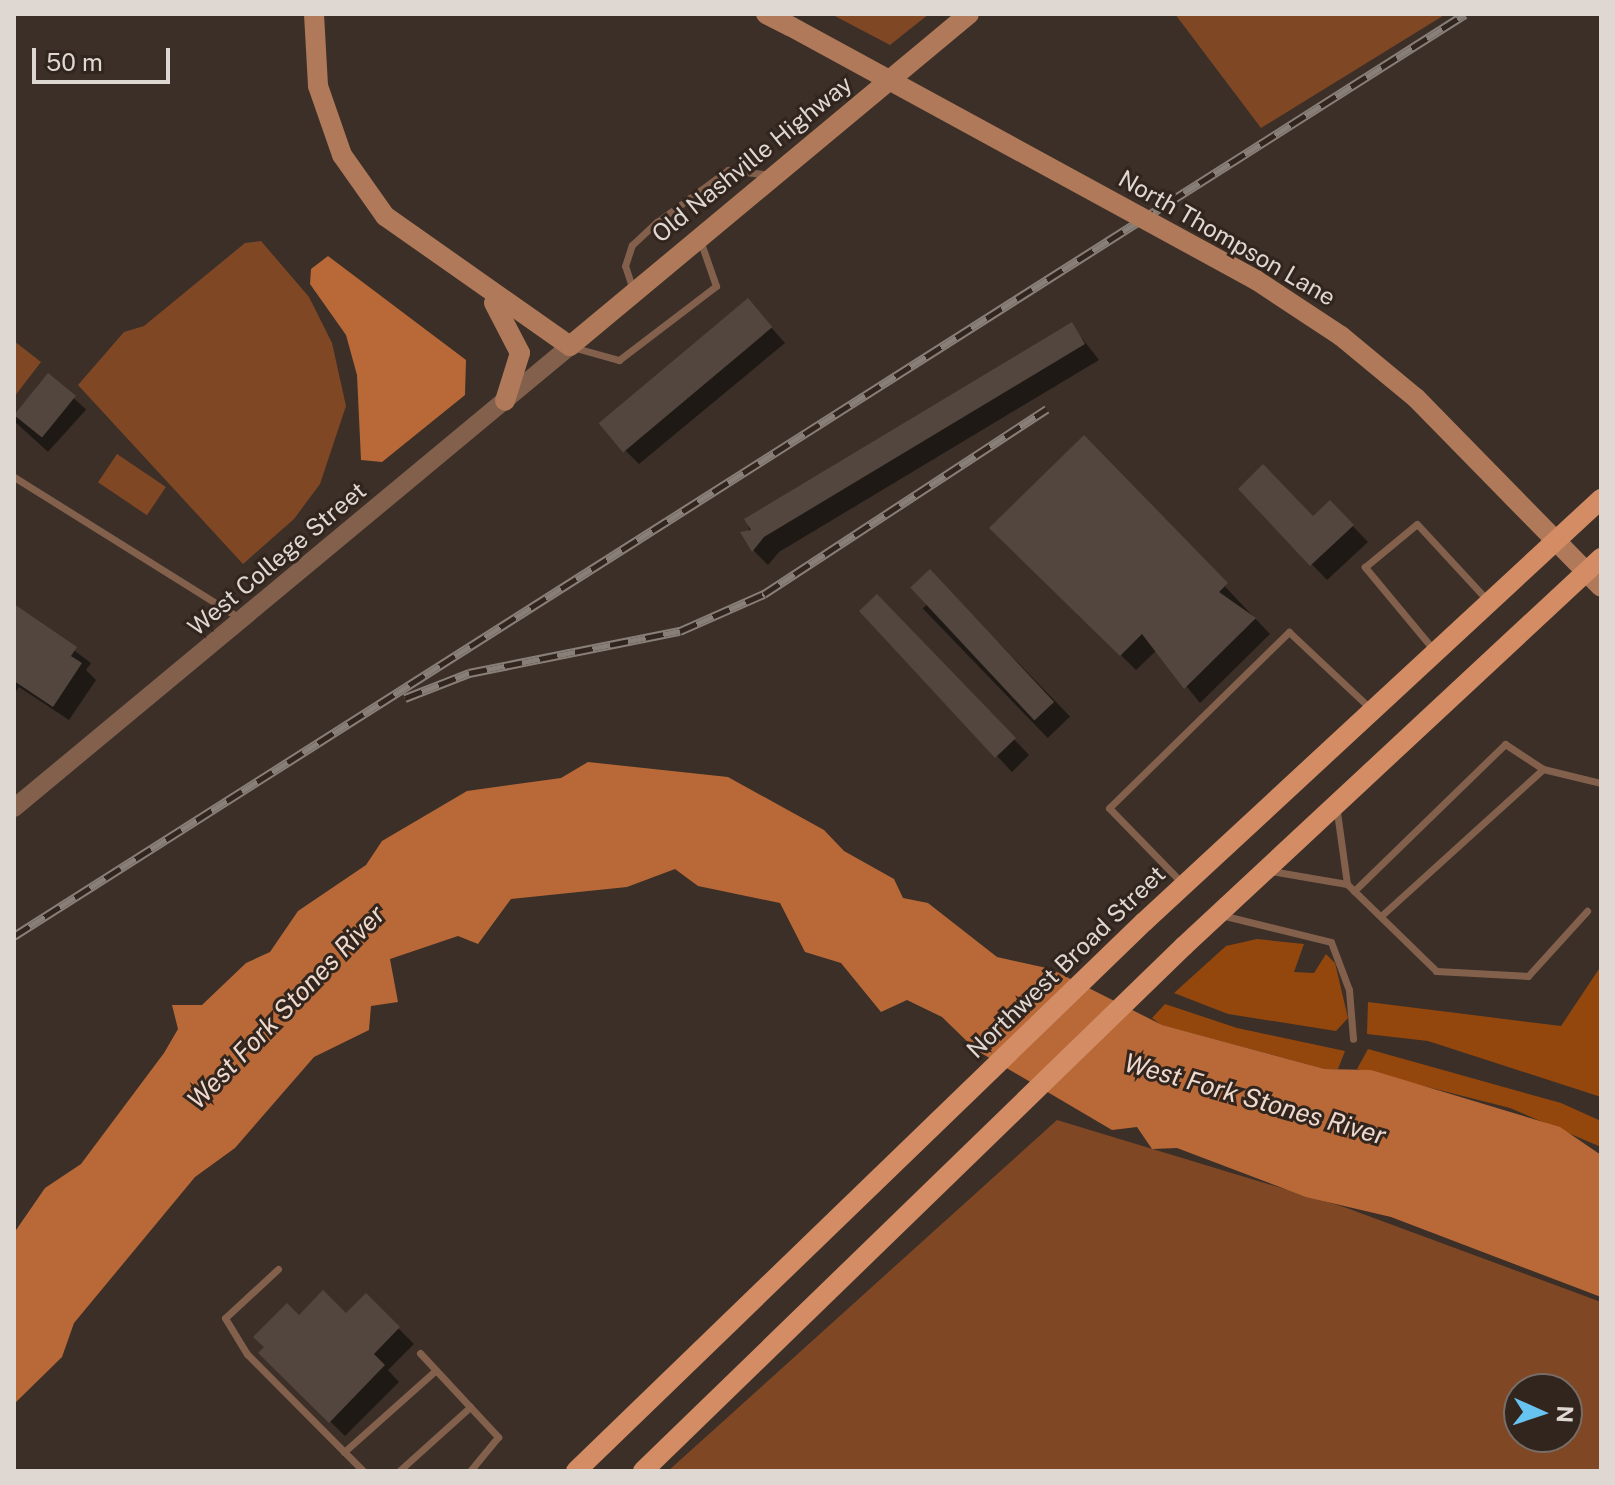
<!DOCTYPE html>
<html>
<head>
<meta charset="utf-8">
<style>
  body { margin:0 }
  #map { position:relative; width:1615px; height:1485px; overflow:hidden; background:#3b2f28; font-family:"Public Sans",sans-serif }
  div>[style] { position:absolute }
  .green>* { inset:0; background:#804724; transform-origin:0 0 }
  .forest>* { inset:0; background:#93470d }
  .water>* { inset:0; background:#b96937 }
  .shadow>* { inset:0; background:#0007; transform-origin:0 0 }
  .building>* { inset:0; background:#53463e; transform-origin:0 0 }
  .service>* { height:7px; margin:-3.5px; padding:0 3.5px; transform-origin:3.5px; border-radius:3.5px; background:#83604c }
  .tertiary>* { height:18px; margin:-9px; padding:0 9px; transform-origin:9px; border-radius:9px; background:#83604c }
  .secondary>* { height:20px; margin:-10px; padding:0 10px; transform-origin:10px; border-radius:10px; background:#b07959 }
  .primary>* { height:20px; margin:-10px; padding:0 10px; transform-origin:10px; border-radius:10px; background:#d38c63 }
  .rail>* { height:9px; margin-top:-4.5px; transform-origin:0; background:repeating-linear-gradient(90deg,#31251e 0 18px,#897f79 0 36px); box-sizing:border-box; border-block:2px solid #897f79 }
  .secondary-bridge>* { height:20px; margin:-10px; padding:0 10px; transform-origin:10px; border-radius:10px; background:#b07959 }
  span { translate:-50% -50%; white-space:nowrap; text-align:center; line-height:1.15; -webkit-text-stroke:6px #31251e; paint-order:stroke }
  .street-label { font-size:24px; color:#dfd7d2 }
  .water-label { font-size:26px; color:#efd8cc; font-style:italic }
  .frame { position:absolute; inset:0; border:16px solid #dfd7d2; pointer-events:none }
  .north { position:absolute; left:1503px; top:1373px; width:80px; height:80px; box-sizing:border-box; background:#31251e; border:2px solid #776c66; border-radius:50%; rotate:93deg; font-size:22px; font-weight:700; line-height:32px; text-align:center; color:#dfd7d2 }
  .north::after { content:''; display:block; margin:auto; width:28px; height:36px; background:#67c4f0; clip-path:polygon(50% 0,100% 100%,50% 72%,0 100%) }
  .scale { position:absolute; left:32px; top:48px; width:138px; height:36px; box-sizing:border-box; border:4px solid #dfd7d2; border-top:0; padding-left:10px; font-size:24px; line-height:28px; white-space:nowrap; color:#dfd7d2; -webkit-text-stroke:6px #31251e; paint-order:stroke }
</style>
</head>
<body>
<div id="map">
  <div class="green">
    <i style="clip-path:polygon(831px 14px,929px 14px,890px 45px)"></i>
    <i style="clip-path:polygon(1175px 14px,1446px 14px,1261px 128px)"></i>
    <i style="clip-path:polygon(261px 241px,309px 297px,332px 343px,346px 406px,320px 484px,294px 519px,243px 564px,78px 385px,124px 332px,144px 326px,245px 243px)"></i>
    <i style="clip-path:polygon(14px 341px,41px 362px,14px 397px)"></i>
    <i style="left:117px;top:454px;width:59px;height:34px;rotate:34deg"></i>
    <i style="clip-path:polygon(evenodd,1057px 1120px,1344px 1207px,1601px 1302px,1601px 1471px,668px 1471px,1057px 1120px,1519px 1389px,1567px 1389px,1567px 1437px,1519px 1437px,1519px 1389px)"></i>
  </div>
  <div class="forest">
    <i style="clip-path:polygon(1257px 939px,1304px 944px,1294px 972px,1314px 973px,1326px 954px,1335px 963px,1348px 1018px,1336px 1031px,1228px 1014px,1174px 993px,1226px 946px)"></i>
    <i style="clip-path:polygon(1601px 966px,1601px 1097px,1428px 1041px,1367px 1034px,1368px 1002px,1561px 1026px)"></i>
    <i style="clip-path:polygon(1165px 1004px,1237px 1028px,1345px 1051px,1338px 1069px,1325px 1069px,1161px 1025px,1152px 1018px)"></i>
    <i style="clip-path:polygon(1368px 1049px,1561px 1103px,1601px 1121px,1601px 1147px,1510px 1108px,1357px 1069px)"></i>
  </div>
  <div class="water">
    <i style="clip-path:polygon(328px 256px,466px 360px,465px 395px,382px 462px,361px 460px,357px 375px,346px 335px,310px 284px,311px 269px)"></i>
    <i style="clip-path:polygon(588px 762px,728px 777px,824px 830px,844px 851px,894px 879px,903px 898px,928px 903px,997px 957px,1051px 969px,1162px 1025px,1325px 1069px,1371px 1070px,1560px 1127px,1601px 1155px,1601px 1297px,1391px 1217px,1306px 1197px,1177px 1148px,1152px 1149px,1137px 1127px,1112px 1130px,976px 1050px,942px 1017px,907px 1000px,881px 1012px,841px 963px,805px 952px,780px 903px,698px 886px,675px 869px,627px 887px,511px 899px,478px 944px,458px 936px,390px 959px,398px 1002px,371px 1006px,369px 1030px,314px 1057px,235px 1148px,195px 1177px,74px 1323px,62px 1357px,14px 1404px,14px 1233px,45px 1188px,81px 1164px,164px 1053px,178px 1029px,172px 1005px,202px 1005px,246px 963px,270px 952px,298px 911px,366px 865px,382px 841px,467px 791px,561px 778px)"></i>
  </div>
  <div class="shadow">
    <i style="clip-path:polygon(748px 301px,785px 343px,639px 464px,623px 448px)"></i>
    <i style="clip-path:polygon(1071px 324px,1099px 360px,779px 552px,768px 565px,754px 551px,747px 520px)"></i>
    <i style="left:49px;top:376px;width:50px;height:57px;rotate:42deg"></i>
    <i style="clip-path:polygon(1084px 438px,1270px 634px,1200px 703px,1157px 650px,1136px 670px,992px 528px)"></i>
    <i style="clip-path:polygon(1240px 489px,1313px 519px,1345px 518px,1368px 542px,1327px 580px)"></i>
    <i style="left:945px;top:587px;width:180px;height:31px;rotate:46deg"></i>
    <i style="clip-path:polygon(14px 606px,91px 663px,86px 670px,96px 680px,69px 720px,19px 687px,14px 694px)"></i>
    <i style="clip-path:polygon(862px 611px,892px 611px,1029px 755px,1012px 772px)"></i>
    <i style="clip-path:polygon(366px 1296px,414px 1344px,388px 1370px,399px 1382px,345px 1436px,261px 1353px,299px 1318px,346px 1316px)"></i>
  </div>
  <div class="building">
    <i style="left:748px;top:298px;width:38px;height:195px;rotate:50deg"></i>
    <i style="clip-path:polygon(1072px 322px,1085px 344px,764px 537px,752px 552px,740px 532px,751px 530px,744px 519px)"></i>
    <i style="left:48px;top:373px;width:36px;height:54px;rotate:39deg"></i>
    <i style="clip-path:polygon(1084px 435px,1228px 583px,1219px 592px,1256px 618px,1184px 689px,1142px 634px,1120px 656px,989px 528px)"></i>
    <i style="clip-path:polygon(1263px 464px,1313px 516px,1330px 500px,1354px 525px,1310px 566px,1238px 489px)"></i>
    <i style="left:930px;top:569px;width:182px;height:27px;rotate:47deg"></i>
    <i style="clip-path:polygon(877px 594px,1016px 738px,995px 758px,859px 611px)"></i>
    <i style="clip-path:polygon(14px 604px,77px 647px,71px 656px,82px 663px,53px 707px,14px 681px)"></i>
    <i style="clip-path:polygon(323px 1290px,346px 1313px,366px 1293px,400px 1327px,374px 1354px,385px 1365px,329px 1423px,258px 1353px,264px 1347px,253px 1337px,287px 1303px,299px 1315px)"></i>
  </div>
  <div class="service">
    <i style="left:633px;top:290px;width:25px;rotate:-108deg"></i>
    <i style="left:625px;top:266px;width:22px;rotate:-72deg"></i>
    <i style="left:632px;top:245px;width:34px;rotate:-43deg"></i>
    <i style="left:657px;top:222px;width:88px;rotate:-36.2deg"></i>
    <i style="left:728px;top:170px;width:43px;rotate:6.6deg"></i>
    <i style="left:572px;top:347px;width:49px;rotate:15.5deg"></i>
    <i style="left:619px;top:360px;width:122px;rotate:-37.3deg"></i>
    <i style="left:716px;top:286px;width:49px;rotate:-109.2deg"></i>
    <i style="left:14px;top:477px;width:266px;rotate:32deg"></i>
    <i style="left:1433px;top:649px;width:107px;rotate:-129.7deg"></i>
    <i style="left:1365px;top:567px;width:67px;rotate:-39.6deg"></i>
    <i style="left:1417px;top:524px;width:105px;rotate:47.3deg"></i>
    <i style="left:1337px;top:812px;width:73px;rotate:82.1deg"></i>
    <i style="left:1271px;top:871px;width:77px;rotate:9.7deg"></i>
    <i style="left:1347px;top:884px;width:124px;rotate:44.3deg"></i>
    <i style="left:1436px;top:971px;width:92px;rotate:3.1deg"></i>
    <i style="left:1528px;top:976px;width:88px;rotate:-47.8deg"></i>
    <i style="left:1183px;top:884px;width:106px;rotate:-134.2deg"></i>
    <i style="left:1109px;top:808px;width:252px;rotate:-44.4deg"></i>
    <i style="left:1289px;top:632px;width:111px;rotate:43.2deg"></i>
    <i style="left:1354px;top:891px;width:211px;rotate:-44.2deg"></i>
    <i style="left:1505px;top:744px;width:45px;rotate:33.3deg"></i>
    <i style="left:1221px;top:915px;width:113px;rotate:13.8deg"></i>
    <i style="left:1331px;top:942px;width:51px;rotate:69.4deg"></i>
    <i style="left:1349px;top:990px;width:49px;rotate:85.3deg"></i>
    <i style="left:1381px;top:916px;width:219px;rotate:-42.2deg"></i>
    <i style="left:1543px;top:769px;width:60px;rotate:13.6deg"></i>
    <i style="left:278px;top:1269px;width:72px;rotate:137.2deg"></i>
    <i style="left:225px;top:1318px;width:42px;rotate:58.6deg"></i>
    <i style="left:247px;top:1354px;width:165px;rotate:45.2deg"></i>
    <i style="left:420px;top:1353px;width:115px;rotate:47.1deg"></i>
    <i style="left:498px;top:1437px;width:44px;rotate:129.5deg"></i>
    <i style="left:344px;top:1452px;width:123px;rotate:-41.7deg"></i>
    <i style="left:399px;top:1471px;width:96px;rotate:-42deg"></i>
  </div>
  <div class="tertiary">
    <i style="left:14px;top:808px;width:723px;rotate:-39.72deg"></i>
  </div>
  <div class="secondary">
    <i style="left:314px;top:14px;width:72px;rotate:86.8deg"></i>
    <i style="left:318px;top:86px;width:73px;rotate:70.8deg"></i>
    <i style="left:342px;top:155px;width:75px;rotate:54.8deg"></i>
    <i style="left:385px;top:216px;width:226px;rotate:35.1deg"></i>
    <i style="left:570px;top:346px;width:519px;rotate:-39.76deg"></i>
    <i style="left:766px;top:14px;width:27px;rotate:27deg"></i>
    <i style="left:1256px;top:280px;width:102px;rotate:33.4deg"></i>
    <i style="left:1341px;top:336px;width:97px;rotate:39.6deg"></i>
    <i style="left:1416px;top:398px;width:264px;rotate:45.6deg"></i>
    <i style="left:494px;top:303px;width:56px;rotate:62.5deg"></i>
    <i style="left:520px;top:353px;width:50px;rotate:107.4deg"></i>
  </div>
  <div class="primary">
    <i style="left:576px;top:1471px;width:790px;rotate:-44.03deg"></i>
    <i style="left:1144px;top:922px;width:623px;rotate:-42.79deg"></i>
    <i style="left:643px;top:1471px;width:754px;rotate:-44.14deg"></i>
    <i style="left:1184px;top:946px;width:570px;rotate:-42.94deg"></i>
  </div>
  <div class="rail">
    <i style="left:405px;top:698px;width:69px;rotate:-21.3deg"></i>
    <i style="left:469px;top:673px;width:215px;rotate:-11.3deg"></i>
    <i style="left:680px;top:631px;width:92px;rotate:-23.8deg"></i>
    <i style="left:764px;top:594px;width:338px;rotate:-33.2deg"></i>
    <i style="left:14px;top:936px;width:1719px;rotate:-32.43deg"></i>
  </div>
  <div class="secondary-bridge">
    <i style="left:790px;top:26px;width:531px;rotate:28.59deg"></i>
  </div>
  <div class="street-label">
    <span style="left:752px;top:159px;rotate:-39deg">Old Nashville Highway</span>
    <span style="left:1227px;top:238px;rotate:30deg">North Thompson Lane</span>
    <span style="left:277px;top:559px;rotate:-40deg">West College Street</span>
    <span style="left:1066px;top:962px;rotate:-44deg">Northwest Broad Street</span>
  </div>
  <div class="water-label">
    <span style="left:286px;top:1007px;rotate:-46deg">West Fork Stones River</span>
    <span style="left:1255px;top:1099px;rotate:16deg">West Fork Stones River</span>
  </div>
  <div class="frame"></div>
  <div class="north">N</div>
  <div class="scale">50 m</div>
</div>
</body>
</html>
